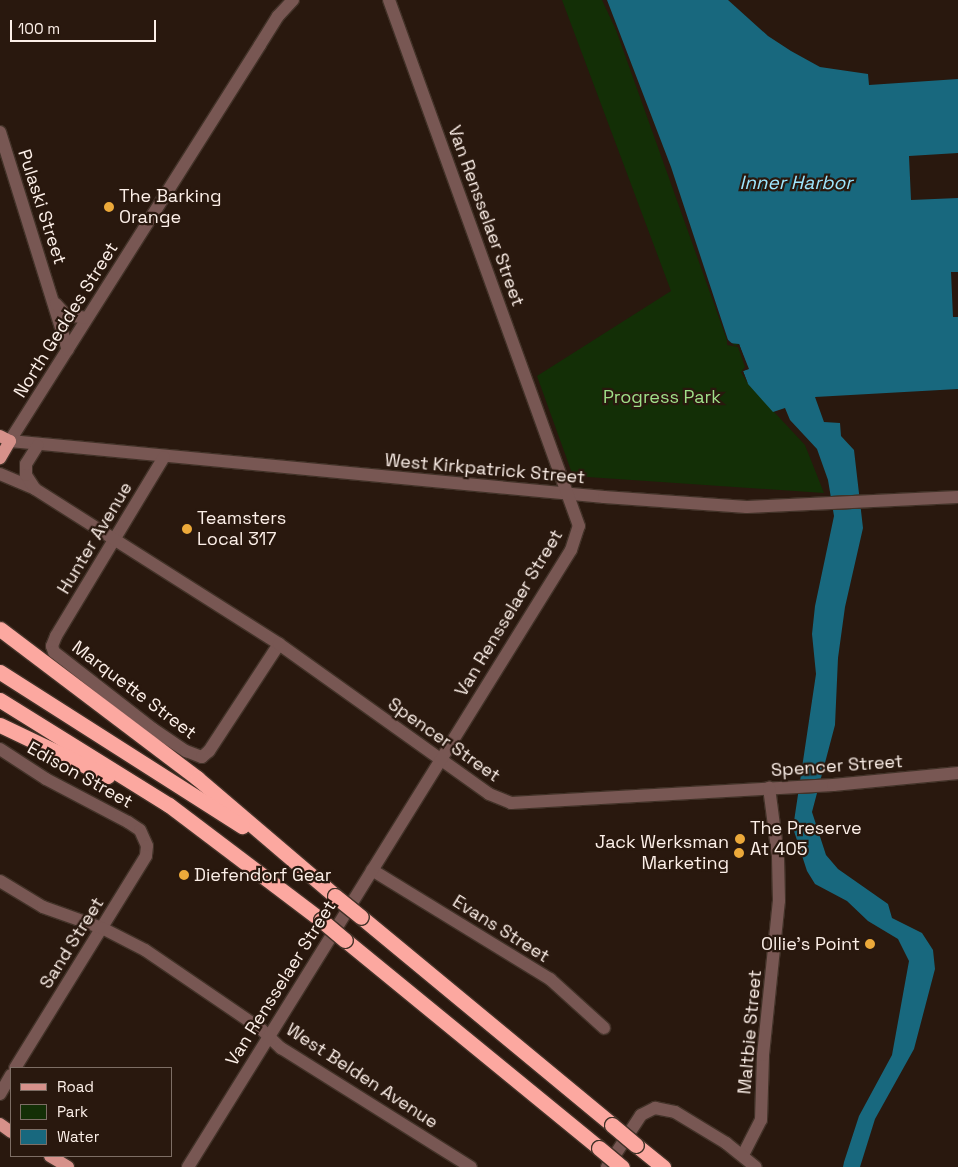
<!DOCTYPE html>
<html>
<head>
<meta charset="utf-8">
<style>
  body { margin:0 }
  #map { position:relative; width:958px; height:1167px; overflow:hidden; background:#29180e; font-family:"Space Grotesk",sans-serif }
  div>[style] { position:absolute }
  .green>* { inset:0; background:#132f06 }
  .water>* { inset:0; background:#18687e }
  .pier>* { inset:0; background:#29180e }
  .roads { filter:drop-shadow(1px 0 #423228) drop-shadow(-1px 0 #423228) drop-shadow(0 1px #423228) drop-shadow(0 -1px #423228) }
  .minor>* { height:12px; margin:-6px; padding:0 6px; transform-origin:6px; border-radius:6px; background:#785753 }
  .major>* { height:12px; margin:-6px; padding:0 6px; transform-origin:6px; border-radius:6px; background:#d6918a }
  .highway>* { height:15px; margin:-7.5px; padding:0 7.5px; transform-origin:7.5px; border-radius:7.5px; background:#fca8a0 }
  .bridges { filter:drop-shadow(1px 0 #423228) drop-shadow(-1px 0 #423228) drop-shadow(0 1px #423228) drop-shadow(0 -1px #423228) }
  .highway-bridge>* { height:15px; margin:-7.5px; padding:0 7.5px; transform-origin:7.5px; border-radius:7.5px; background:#fca8a0 }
  .dots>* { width:14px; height:14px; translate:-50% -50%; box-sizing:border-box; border:2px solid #29180e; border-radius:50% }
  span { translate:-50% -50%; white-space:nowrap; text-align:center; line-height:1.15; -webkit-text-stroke:4.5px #29180e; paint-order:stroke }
  .poi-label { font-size:18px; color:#fcefe8 }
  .left { translate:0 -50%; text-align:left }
  .right { translate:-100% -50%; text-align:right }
  .street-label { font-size:18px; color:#fcefe8 }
  .park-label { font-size:18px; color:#a0df89 }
  .water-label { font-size:19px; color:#9fe6fe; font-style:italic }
  .legend { position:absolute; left:10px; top:1067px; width:162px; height:90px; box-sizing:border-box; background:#29180e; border:1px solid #7d6e65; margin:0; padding:6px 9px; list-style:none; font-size:15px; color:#fcefe8 }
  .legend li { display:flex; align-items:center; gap:10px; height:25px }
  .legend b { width:25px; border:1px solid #7d6e65 }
  .scale { position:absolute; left:10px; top:20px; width:146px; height:22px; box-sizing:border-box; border:2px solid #fcefe8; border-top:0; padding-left:6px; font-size:15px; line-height:18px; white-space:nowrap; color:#fcefe8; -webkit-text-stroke:4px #29180e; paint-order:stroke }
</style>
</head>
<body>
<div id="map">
  <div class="green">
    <i style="clip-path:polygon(562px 0,602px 0,616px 30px,728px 343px,739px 344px,749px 369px,748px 384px,805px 445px,824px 493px,573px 476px,537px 376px,671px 291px)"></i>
  </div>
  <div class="water">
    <i style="clip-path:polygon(607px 0,728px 0,768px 36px,791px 51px,820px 67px,868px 74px,869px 85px,958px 79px,958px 153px,909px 156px,911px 200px,958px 198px,958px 272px,951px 272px,953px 317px,958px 317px,958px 389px,815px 397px,824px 422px,840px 423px,841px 436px,854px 450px,863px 528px,845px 607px,838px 658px,835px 725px,812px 812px,826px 855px,838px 869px,888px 904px,892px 918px,922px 933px,933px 950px,935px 969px,914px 1049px,875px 1119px,860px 1167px,843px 1167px,844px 1162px,859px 1116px,892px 1055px,909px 961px,898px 939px,868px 921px,847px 901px,815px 884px,807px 871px,793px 828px,816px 674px,812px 634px,815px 606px,834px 516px,828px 480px,817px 449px,790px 420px,785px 408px,773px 412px,748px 384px,743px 371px,748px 369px,739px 344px,729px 343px,671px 167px)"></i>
  </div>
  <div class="pier">
    <i style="clip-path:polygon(727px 339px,735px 346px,739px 344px,749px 369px,743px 371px,748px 384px,741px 372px,745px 367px,738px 347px,727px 345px)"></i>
  </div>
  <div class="roads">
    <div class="minor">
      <i style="left:293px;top:0;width:22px;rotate:133deg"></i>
      <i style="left:278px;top:16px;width:34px;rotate:122deg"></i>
      <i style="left:260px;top:45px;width:468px;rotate:122.3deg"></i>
      <i style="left:10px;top:441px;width:597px;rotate:5.39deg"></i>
      <i style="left:604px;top:497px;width:143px;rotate:4deg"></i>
      <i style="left:747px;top:507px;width:211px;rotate:-2.7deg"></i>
      <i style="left:0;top:132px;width:228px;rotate:72.7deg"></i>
      <i style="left:56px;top:304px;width:15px;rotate:48deg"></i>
      <i style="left:66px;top:315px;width:21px;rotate:8deg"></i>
      <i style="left:164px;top:457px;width:209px;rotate:121.1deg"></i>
      <i style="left:56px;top:636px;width:11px;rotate:112deg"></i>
      <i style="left:52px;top:646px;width:6px;rotate:72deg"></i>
      <i style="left:54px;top:652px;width:125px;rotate:37.9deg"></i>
      <i style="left:153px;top:729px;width:40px;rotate:34deg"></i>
      <i style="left:186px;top:751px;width:17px;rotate:21deg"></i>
      <i style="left:202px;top:757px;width:9px;rotate:-41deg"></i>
      <i style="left:209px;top:751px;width:128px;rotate:-56.8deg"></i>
      <i style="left:0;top:474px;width:38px;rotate:23deg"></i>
      <i style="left:35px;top:489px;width:289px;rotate:32.4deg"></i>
      <i style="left:279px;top:644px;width:258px;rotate:35.5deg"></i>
      <i style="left:489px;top:794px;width:24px;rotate:22deg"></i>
      <i style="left:511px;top:803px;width:323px;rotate:-3.2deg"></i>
      <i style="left:833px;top:785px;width:126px;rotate:-5.5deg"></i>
      <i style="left:35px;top:489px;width:17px;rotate:-123deg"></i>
      <i style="left:26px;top:475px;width:11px;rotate:-90deg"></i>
      <i style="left:26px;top:464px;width:22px;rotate:-58deg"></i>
      <i style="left:0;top:749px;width:55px;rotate:33.1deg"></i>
      <i style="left:46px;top:779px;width:93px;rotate:27.7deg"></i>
      <i style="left:128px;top:822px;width:14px;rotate:34deg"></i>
      <i style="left:140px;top:830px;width:17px;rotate:66deg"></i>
      <i style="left:147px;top:846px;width:10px;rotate:96deg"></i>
      <i style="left:146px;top:856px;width:249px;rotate:121.7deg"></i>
      <i style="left:372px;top:870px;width:209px;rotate:31.5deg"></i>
      <i style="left:550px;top:979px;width:73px;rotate:42.2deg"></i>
      <i style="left:0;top:881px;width:50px;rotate:31.2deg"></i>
      <i style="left:43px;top:907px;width:63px;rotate:19.6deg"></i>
      <i style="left:102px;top:928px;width:48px;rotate:27.1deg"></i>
      <i style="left:145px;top:950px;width:140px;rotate:34.3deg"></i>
      <i style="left:261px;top:1029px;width:28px;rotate:44deg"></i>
      <i style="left:281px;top:1048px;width:224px;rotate:32.1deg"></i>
      <i style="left:0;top:1094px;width:22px;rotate:-60deg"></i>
      <i style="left:743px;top:1155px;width:39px;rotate:-63deg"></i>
      <i style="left:761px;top:1120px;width:65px;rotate:-88.2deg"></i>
      <i style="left:763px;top:1055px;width:155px;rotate:-84.1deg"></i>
      <i style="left:779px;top:901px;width:45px;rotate:-91.3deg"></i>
      <i style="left:778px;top:856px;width:69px;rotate:-97.5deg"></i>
      <i style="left:188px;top:1167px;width:726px;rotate:-58.17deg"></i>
      <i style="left:571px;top:550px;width:25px;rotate:-72deg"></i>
      <i style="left:579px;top:526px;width:559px;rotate:-109.86deg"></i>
      <i style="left:607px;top:1167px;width:62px;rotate:-56.8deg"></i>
      <i style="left:641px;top:1115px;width:16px;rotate:-27deg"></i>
      <i style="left:655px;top:1108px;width:20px;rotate:11deg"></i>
      <i style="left:675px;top:1112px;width:60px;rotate:31.3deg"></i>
      <i style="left:726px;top:1143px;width:38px;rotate:39deg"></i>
    </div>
    <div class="major">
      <i style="left:0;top:436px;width:11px;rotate:27deg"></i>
      <i style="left:10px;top:441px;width:20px;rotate:120deg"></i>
      <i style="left:0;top:1124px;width:14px;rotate:36deg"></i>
      <i style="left:50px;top:1156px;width:21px;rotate:31deg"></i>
    </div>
    <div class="highway">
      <i style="left:0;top:629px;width:247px;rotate:37.1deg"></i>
      <i style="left:197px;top:778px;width:182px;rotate:40.5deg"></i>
      <i style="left:0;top:672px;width:287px;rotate:32.5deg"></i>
      <i style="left:0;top:700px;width:199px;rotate:31.9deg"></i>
      <i style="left:169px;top:805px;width:191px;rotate:37.1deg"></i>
      <i style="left:0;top:725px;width:119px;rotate:25.5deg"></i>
      <i style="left:361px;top:917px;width:326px;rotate:39.6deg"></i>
      <i style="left:345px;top:940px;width:328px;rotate:39.3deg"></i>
      <i style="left:636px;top:1145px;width:35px;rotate:39deg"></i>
    </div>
  </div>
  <div class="bridges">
    <div class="highway-bridge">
      <i style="left:335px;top:896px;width:33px;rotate:39deg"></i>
      <i style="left:321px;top:920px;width:31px;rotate:40deg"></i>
      <i style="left:612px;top:1125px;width:31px;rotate:40deg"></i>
      <i style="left:599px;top:1148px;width:30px;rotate:40deg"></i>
    </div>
  </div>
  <div class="dots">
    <i style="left:109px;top:207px;background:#eca93a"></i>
    <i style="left:187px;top:529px;background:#eca93a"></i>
    <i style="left:740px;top:839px;background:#eca93a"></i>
    <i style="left:739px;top:853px;background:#eca93a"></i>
    <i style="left:184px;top:875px;background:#eca93a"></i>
    <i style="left:870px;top:944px;background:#eca93a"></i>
  </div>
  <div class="poi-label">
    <span class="left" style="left:119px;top:207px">The Barking<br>Orange</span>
    <span class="left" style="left:197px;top:529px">Teamsters<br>Local 317</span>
    <span class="left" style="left:750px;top:839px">The Preserve<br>At 405</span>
    <span class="right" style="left:729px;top:853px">Jack Werksman<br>Marketing</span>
    <span class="left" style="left:194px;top:875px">Diefendorf Gear</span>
    <span class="right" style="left:860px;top:944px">Ollie's Point</span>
  </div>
  <div class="street-label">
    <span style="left:42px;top:207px;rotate:72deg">Pulaski Street</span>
    <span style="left:486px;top:216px;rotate:70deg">Van Rensselaer Street</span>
    <span style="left:66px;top:320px;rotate:-58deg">North Geddes Street</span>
    <span style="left:485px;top:469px;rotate:5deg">West Kirkpatrick Street</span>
    <span style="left:95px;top:538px;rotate:-59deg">Hunter Avenue</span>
    <span style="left:509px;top:613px;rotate:-59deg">Van Rensselaer Street</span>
    <span style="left:134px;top:690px;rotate:37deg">Marquette Street</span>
    <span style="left:444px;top:740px;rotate:35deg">Spencer Street</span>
    <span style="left:837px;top:766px;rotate:-4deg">Spencer Street</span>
    <span style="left:80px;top:775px;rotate:29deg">Edison Street</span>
    <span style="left:501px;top:929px;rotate:32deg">Evans Street</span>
    <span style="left:72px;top:943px;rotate:-58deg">Sand Street</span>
    <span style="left:281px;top:983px;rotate:-58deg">Van Rensselaer Street</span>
    <span style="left:750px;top:1032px;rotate:-85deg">Maltbie Street</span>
    <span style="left:362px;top:1076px;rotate:33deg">West Belden Avenue</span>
  </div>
  <div class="park-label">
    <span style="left:662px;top:397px">Progress Park</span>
  </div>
  <div class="water-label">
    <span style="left:796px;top:183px">Inner Harbor</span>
  </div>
  <ul class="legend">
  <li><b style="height:6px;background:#d6918a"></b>Road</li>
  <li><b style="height:14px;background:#132f06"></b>Park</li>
  <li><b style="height:14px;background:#18687e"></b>Water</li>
  </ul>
  <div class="scale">100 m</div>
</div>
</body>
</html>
